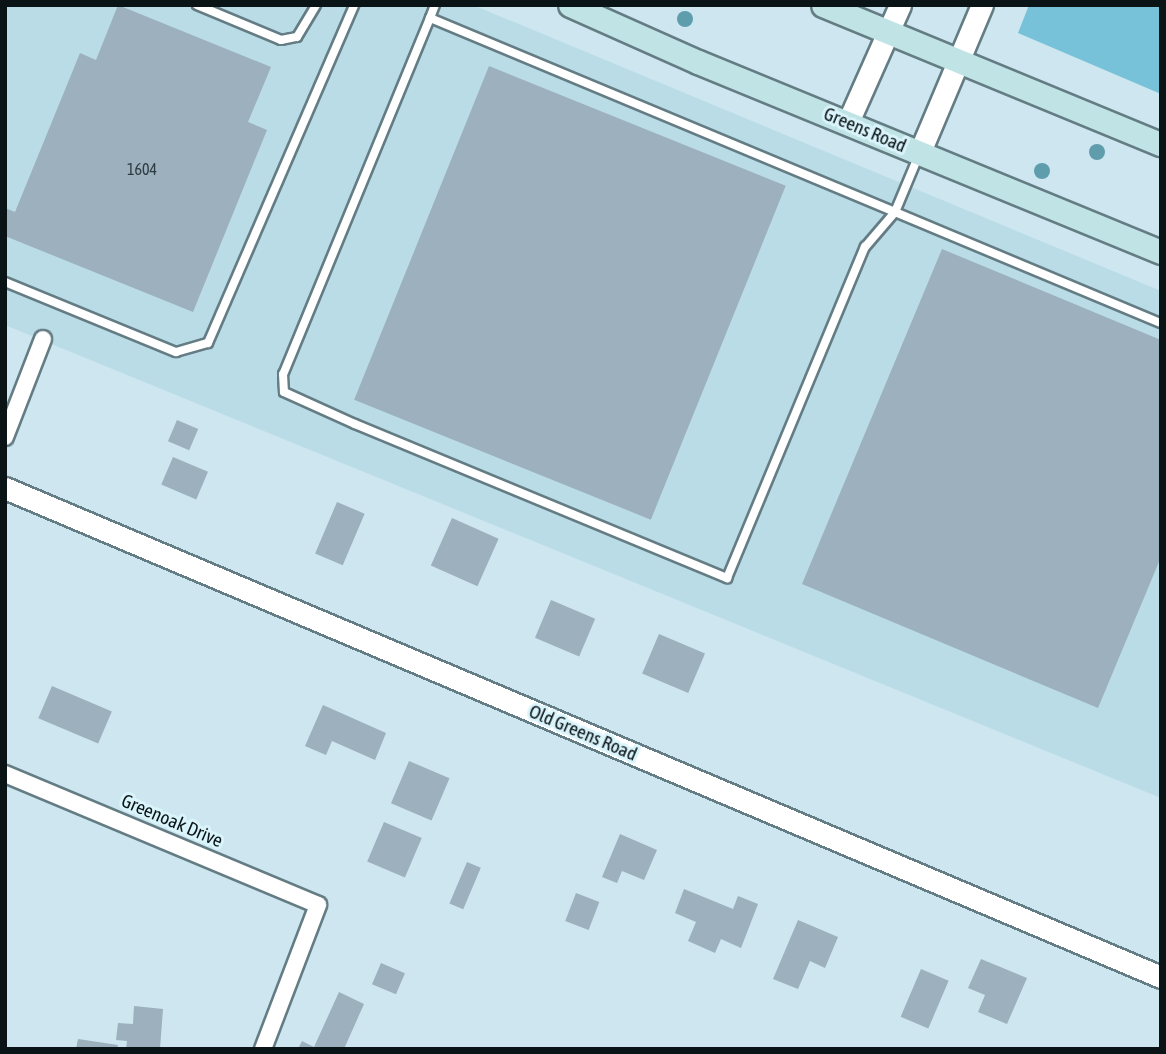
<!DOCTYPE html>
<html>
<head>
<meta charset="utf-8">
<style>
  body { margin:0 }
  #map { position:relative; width:1166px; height:1054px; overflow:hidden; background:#cde6ef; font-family:"Asap Condensed",sans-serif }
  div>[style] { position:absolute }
  .built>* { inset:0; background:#badce7 }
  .green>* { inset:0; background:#77c2d8 }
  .building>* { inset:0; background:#9cb0bd; transform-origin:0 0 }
  .roads { filter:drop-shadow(2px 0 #647c83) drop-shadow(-2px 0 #647c83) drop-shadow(0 2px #647c83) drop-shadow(0 -2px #647c83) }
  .service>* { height:8px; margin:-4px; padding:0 4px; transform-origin:4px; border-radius:4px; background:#fff }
  .minor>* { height:16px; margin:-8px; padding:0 8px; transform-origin:8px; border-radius:8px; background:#fff }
  .tertiary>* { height:21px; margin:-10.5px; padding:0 10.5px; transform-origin:10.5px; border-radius:10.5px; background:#fff }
  .secondary>* { height:23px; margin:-11.5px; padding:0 11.5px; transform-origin:11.5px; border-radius:11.5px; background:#c0e4e6 }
  .trees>* { width:16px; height:16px; margin:-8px; border-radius:50%; background:#609dac }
  span { translate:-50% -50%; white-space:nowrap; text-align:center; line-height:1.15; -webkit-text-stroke:6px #daf4fc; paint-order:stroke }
  .number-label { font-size:16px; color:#2e3b40 }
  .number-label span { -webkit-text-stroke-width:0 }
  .street-label { font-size:19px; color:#0a1416 }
  .frame { position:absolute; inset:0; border:7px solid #0a1416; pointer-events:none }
</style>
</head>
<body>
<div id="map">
  <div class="built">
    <i style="clip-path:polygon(5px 5px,473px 5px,1161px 291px,1161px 798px,5px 325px)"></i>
  </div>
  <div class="green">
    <i style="clip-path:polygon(1029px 5px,1161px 5px,1161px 94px,1018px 33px)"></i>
  </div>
  <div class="building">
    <i style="clip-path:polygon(118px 5px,271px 67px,248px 122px,267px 130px,193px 312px,5px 236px,5px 208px,15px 212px,80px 53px,96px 60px)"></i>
    <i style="left:489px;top:66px;width:320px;height:360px;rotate:22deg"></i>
    <i style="clip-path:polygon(942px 249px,1161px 340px,1161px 557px,1098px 708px,802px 584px)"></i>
    <i style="left:177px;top:420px;width:23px;height:23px;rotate:23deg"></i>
    <i style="left:173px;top:457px;width:38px;height:30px;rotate:23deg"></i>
    <i style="left:337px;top:502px;width:30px;height:56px;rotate:23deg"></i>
    <i style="left:452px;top:518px;width:51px;height:52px;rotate:24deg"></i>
    <i style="left:551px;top:600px;width:48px;height:41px;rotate:23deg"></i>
    <i style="left:659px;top:634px;width:50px;height:43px;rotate:23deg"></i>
    <i style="left:52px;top:686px;width:65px;height:35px;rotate:23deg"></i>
    <i style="clip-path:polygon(323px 705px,386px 733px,375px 760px,332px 741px,326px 755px,305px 746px)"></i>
    <i style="left:409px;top:761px;width:44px;height:46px;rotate:23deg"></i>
    <i style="left:384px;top:822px;width:41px;height:43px;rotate:23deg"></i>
    <i style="clip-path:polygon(620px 834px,657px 850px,644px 880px,622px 871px,617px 883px,602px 877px)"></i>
    <i style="left:467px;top:862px;width:15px;height:45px;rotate:23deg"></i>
    <i style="clip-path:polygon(684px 889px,733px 909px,738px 896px,758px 904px,741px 948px,721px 939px,715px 953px,688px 941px,696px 922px,675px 913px)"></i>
    <i style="left:576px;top:893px;width:25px;height:30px;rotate:21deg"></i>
    <i style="clip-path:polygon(798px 920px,838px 937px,825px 968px,810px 961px,798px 989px,773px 979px)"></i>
    <i style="clip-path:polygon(981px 959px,1027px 978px,1007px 1024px,978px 1012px,985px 995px,968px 988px)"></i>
    <i style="left:381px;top:963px;width:26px;height:23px;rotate:23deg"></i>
    <i style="left:921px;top:969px;width:30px;height:52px;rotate:23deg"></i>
    <i style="clip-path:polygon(339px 992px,364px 1004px,344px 1049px,298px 1049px,302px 1041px,314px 1047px)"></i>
    <i style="clip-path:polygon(134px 1006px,163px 1009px,160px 1049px,126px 1049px,127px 1041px,116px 1040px,118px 1023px,133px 1024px)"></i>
    <i style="clip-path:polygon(78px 1039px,118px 1045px,117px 1049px,76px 1049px)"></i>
  </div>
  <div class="roads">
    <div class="service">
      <i style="left:197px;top:5px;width:91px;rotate:22.6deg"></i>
      <i style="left:281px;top:40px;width:16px;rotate:-11deg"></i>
      <i style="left:297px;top:37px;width:37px;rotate:-59deg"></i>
      <i style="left:430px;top:18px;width:385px;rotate:112.4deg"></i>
      <i style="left:283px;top:374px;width:18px;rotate:87deg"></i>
      <i style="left:284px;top:392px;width:78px;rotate:24.3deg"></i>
      <i style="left:355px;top:424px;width:403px;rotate:22.5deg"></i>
      <i style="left:727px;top:578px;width:359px;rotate:-67.4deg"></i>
      <i style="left:865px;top:247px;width:46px;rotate:-49.4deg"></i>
      <i style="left:895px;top:212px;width:504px;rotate:-157.35deg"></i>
      <i style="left:430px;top:18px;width:14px;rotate:-69deg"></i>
      <i style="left:918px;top:157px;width:60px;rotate:112.7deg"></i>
      <i style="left:895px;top:212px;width:288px;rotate:22.7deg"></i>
      <i style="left:5px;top:282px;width:185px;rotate:22.3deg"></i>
      <i style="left:176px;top:352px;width:33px;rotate:-16deg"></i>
      <i style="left:208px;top:343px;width:368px;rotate:-66.6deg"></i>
    </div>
    <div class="minor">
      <i style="left:5px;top:437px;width:105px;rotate:-68.8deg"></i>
      <i style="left:5px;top:774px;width:339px;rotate:22.7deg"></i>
      <i style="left:318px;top:905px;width:154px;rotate:110.9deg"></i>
    </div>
    <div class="tertiary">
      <i style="left:848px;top:122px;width:128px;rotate:-66deg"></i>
      <i style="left:919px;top:154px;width:162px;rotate:-67.1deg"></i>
      <i style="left:5px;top:488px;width:1255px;rotate:22.93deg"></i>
    </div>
    <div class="secondary">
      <i style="left:570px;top:5px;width:140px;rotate:24deg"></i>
      <i style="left:698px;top:62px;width:500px;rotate:22.31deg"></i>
      <i style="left:823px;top:5px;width:365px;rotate:22.4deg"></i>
    </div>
  </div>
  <div class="trees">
    <i style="left:685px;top:19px"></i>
    <i style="left:1097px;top:152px"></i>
    <i style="left:1042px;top:171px"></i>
  </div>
  <div class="number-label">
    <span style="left:142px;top:169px">1604</span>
  </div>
  <div class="street-label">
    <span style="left:865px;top:130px;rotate:23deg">Greens Road</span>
    <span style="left:583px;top:733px;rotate:23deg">Old Greens Road</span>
    <span style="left:172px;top:821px;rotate:23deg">Greenoak Drive</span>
  </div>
  <div class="frame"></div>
</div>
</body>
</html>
